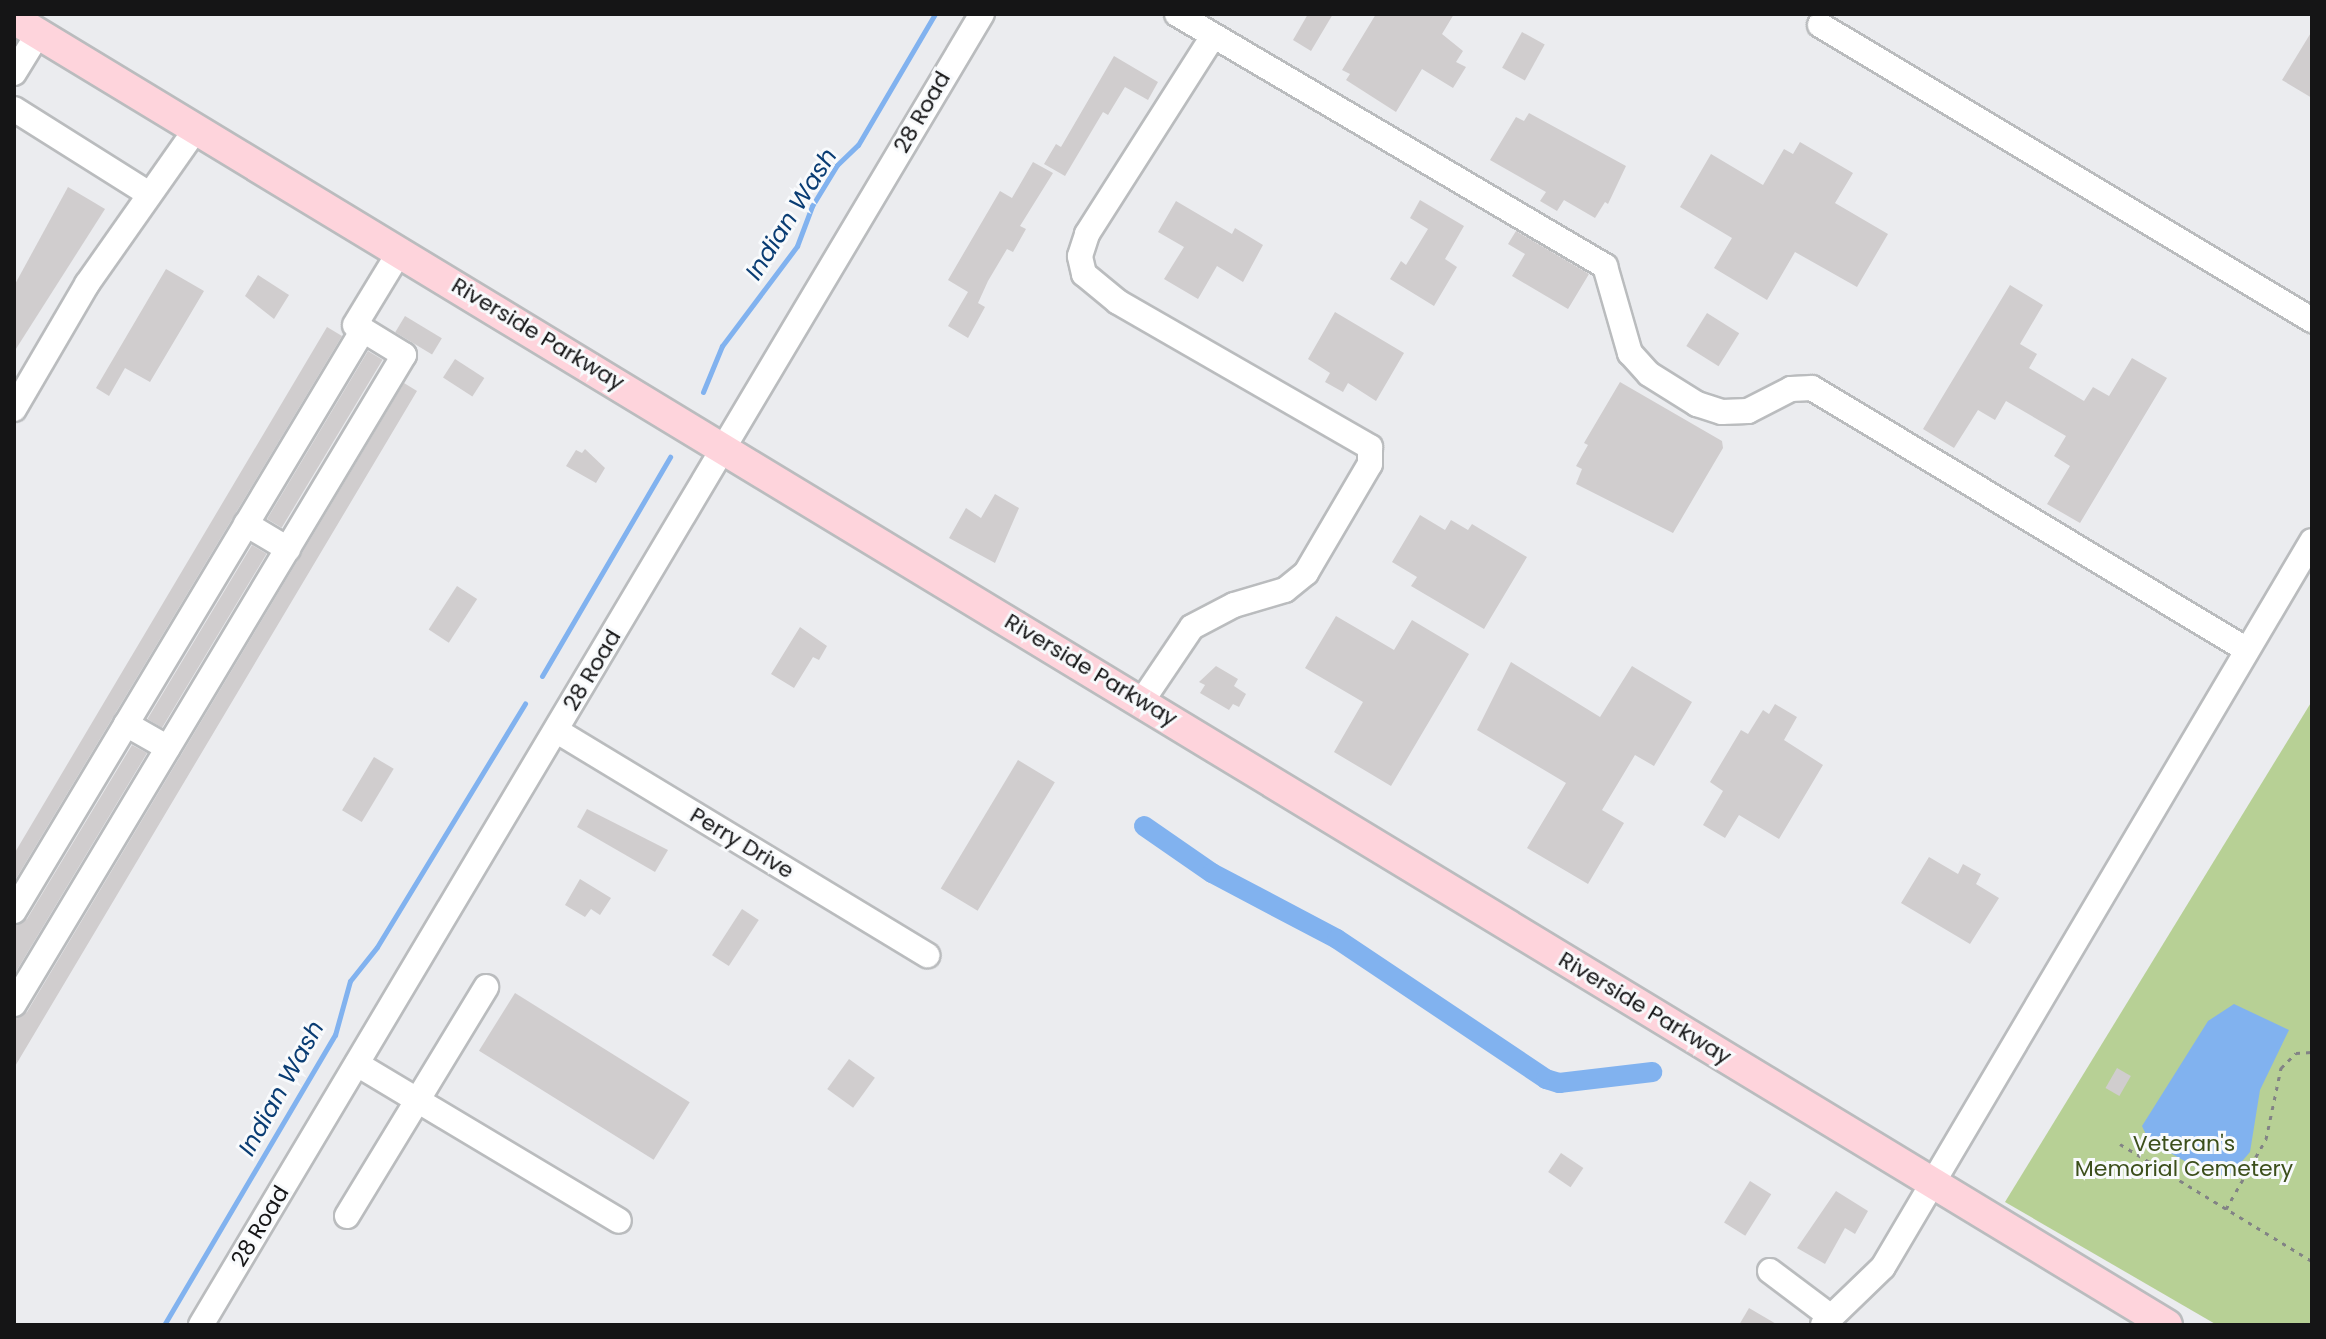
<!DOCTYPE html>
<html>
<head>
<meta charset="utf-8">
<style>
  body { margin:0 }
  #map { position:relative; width:2326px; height:1339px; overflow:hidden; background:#ebecef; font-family:Poppins,sans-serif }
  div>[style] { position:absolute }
  .green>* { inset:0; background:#b7d095 }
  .water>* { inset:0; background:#81b2ef }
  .stream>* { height:5px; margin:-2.5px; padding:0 2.5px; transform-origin:2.5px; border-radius:2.5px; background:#81b2ef }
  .canal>* { height:20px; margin:-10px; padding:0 10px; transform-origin:10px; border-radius:10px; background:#81b2ef }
  .building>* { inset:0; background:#d0cdce; transform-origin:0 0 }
  .path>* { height:3px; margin-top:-1.5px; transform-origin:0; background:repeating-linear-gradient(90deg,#828385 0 4px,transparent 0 10px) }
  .roads { filter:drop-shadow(2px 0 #babcbe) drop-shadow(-2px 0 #babcbe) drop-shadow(0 2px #babcbe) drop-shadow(0 -2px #babcbe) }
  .minor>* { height:24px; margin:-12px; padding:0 12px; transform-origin:12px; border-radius:12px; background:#fff }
  .major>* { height:30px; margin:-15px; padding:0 15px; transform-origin:15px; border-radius:15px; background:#fed4dc }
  span { translate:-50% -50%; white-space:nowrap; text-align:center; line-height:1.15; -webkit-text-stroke:6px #f8fafc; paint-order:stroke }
  .street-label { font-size:22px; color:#151516 }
  .park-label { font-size:22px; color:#3c4f1b }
  .water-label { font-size:24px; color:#093c73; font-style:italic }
  .frame { position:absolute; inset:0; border:16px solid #151516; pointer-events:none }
</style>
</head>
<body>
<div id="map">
  <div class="green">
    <i style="clip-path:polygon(2312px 701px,2312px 1325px,2217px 1325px,2005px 1202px)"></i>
  </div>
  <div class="water">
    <i style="clip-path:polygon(2234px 1004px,2289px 1030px,2260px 1090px,2250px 1152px,2232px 1173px,2213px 1177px,2149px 1141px,2142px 1126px,2208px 1021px)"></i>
  </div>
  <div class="stream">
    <i style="left:703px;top:392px;width:50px;rotate:-67.6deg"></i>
    <i style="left:722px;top:346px;width:125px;rotate:-53.1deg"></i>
    <i style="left:797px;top:246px;width:43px;rotate:-69.4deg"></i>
    <i style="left:812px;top:206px;width:48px;rotate:-58.6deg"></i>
    <i style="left:837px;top:165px;width:29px;rotate:-44deg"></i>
    <i style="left:858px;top:145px;width:152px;rotate:-59.6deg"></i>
    <i style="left:542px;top:676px;width:254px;rotate:-59.7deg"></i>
    <i style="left:164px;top:1325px;width:337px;rotate:-59.5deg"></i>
    <i style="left:335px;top:1035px;width:56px;rotate:-74.5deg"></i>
    <i style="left:350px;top:981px;width:43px;rotate:-51.5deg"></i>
    <i style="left:377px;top:947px;width:285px;rotate:-58.7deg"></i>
  </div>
  <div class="canal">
    <i style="left:1144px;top:826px;width:83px;rotate:34.7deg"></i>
    <i style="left:1212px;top:873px;width:141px;rotate:27.8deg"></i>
    <i style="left:1337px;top:939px;width:252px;rotate:33.8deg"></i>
    <i style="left:1546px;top:1079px;width:14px;rotate:17deg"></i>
    <i style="left:1559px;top:1083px;width:94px;rotate:-6.7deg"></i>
  </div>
  <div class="building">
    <i style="clip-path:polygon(1308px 14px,1333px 14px,1311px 51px,1293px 40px)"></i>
    <i style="clip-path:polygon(1376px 14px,1454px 14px,1442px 34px,1463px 51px,1456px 62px,1466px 67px,1453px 88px,1422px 69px,1396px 112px,1346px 80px,1350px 74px,1342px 70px)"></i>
    <i style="clip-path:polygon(2312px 31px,2312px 98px,2282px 80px)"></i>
    <i style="left:1522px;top:32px;width:26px;height:41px;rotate:29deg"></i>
    <i style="clip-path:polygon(1114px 56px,1158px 82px,1148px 100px,1125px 87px,1108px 115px,1103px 112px,1065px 176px,1044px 164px,1056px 144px,1061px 147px)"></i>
    <i style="clip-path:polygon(1529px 113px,1626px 166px,1608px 204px,1605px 202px,1595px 218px,1564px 200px,1557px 211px,1540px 201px,1546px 192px,1490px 160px,1516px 117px,1524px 121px)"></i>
    <i style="clip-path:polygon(1800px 142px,1853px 173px,1835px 203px,1888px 234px,1857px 287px,1795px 252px,1767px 300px,1714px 268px,1732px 238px,1680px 207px,1711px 154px,1763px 185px,1784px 149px,1793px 154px)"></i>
    <i style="clip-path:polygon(1033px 162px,1053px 173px,1020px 226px,1026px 229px,1013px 252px,1007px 249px,988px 281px,978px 303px,985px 307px,968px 338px,948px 326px,968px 292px,948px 280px,1000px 191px,1012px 198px)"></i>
    <i style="clip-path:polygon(68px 187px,105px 209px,14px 352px,14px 286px)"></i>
    <i style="clip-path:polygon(1420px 200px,1464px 226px,1445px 259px,1457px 267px,1434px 306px,1390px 279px,1401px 261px,1406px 265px,1428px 229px,1410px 218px)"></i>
    <i style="clip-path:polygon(1176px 201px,1232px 234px,1235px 228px,1263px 245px,1243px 282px,1217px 266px,1198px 299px,1164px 279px,1184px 247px,1158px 232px)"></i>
    <i style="clip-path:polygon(1516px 231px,1589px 274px,1568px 309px,1512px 276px,1525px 254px,1508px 244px)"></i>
    <i style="clip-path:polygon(166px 269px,204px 291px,150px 382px,125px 368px,109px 396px,96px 388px)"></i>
    <i style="clip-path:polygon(258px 275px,289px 295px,274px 319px,245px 296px)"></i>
    <i style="clip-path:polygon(2010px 285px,2043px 305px,2020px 344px,2037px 354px,2029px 368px,2084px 401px,2093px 387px,2109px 396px,2132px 358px,2167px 378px,2080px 523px,2047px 504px,2070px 466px,2054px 456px,2066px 436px,2006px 401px,1995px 420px,1978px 410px,1954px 448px,1923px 429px)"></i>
    <i style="clip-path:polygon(1335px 312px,1404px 353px,1376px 401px,1348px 383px,1343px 392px,1325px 382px,1330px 373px,1308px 359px)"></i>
    <i style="left:1707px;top:313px;width:38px;height:39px;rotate:32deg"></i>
    <i style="left:405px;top:316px;width:43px;height:19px;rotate:31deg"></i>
    <i style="clip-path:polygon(327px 327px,342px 336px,14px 882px,14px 854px)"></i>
    <i style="left:368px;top:351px;width:17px;height:196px;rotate:31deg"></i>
    <i style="left:455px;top:359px;width:35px;height:22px;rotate:33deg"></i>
    <i style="clip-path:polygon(1620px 382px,1722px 441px,1723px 448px,1673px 533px,1576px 484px,1582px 469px,1576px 466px,1588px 445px,1584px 443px)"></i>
    <i style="clip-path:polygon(404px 383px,417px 391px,14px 1068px,14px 1019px,27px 1012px)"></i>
    <i style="clip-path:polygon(585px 449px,605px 468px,596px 483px,566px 466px,576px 450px,582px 453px)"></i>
    <i style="clip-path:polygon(995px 494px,1019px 508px,995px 563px,949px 538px,966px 508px,981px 518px)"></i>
    <i style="clip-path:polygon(1420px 515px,1445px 530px,1451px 520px,1468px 530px,1472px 524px,1527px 557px,1484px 629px,1411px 586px,1417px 577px,1392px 562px)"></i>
    <i style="left:252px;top:545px;width:17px;height:203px;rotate:31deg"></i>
    <i style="left:457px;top:586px;width:24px;height:52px;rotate:33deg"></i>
    <i style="clip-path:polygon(1336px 616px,1394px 650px,1412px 620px,1469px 654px,1391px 786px,1334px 752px,1363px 702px,1305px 668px)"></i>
    <i style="clip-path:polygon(800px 627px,827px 646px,819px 660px,813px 657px,794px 688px,771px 674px)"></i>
    <i style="clip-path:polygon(1511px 662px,1600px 717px,1632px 666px,1692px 702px,1654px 766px,1635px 755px,1602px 810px,1624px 823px,1588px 884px,1527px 848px,1566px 783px,1477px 730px)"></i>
    <i style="clip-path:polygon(1216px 666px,1238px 679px,1234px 686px,1246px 694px,1239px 707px,1233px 704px,1229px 710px,1200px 693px,1205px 685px,1199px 682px)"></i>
    <i style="clip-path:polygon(1775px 704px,1797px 717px,1784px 740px,1823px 765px,1779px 839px,1739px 815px,1725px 838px,1703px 825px,1723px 791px,1710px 782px,1741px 730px,1748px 734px,1763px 710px,1769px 714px)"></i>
    <i style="clip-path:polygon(132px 745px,147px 753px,14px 975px,14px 926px,27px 919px)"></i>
    <i style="left:374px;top:757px;width:23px;height:62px;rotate:31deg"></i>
    <i style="left:1018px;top:760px;width:43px;height:150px;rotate:31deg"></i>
    <i style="clip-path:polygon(587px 809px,668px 850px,655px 872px,577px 827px)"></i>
    <i style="clip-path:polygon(1929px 857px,1958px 874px,1963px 864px,1981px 874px,1976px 884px,1999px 898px,1970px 944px,1901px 903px)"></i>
    <i style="clip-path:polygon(580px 879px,611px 898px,600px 915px,591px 909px,585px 917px,565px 905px)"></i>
    <i style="left:742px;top:909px;width:20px;height:55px;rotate:33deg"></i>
    <i style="left:515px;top:993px;width:206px;height:68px;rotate:32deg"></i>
    <i style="left:849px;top:1059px;width:32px;height:37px;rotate:36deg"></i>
    <i style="left:2117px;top:1068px;width:16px;height:23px;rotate:30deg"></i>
    <i style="left:1561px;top:1153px;width:27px;height:23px;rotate:34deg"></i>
    <i style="left:1750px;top:1181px;width:25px;height:49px;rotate:32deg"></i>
    <i style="clip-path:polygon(1836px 1191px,1868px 1211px,1855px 1234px,1845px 1228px,1825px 1264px,1797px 1248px)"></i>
    <i style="clip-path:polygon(1749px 1308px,1778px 1325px,1739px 1325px)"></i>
  </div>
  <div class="path">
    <i style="left:2120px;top:1144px;width:225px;rotate:31.4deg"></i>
    <i style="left:2226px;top:1209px;width:81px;rotate:-60.3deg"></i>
    <i style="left:2266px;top:1139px;width:73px;rotate:-78.1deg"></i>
    <i style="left:2281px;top:1068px;width:21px;rotate:-45deg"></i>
    <i style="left:2296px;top:1053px;width:16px;rotate:-4deg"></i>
  </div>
  <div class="roads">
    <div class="minor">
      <i style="left:1177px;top:14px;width:497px;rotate:30.5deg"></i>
      <i style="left:1605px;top:266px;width:91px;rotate:74deg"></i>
      <i style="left:1630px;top:353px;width:28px;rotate:48deg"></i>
      <i style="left:1649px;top:374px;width:57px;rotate:32deg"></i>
      <i style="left:1697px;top:404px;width:26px;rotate:18deg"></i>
      <i style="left:1722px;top:412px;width:26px;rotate:-2deg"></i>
      <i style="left:1748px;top:411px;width:48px;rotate:-27.1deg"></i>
      <i style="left:1791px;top:389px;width:21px;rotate:-3deg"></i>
      <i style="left:1812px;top:388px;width:508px;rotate:31.06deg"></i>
      <i style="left:1820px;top:25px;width:574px;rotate:30.95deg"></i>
      <i style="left:14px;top:73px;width:46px;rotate:-58.4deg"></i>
      <i style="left:14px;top:109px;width:160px;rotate:32.2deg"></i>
      <i style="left:14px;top:409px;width:145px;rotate:-59.7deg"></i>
      <i style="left:87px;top:284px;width:189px;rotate:-54.9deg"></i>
      <i style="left:246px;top:524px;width:49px;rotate:30.8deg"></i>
      <i style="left:1142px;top:701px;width:89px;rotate:-56deg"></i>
      <i style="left:1192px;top:627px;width:47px;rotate:-27.6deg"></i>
      <i style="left:1234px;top:605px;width:53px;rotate:-16.4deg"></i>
      <i style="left:1285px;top:590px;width:27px;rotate:-39deg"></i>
      <i style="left:1306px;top:573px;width:126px;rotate:-59.6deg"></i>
      <i style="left:1370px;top:464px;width:17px;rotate:-90deg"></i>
      <i style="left:1370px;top:447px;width:291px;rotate:-150.1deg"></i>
      <i style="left:1118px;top:302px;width:44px;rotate:-140.5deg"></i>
      <i style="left:1084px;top:274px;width:18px;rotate:-103deg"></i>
      <i style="left:1080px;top:256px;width:23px;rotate:-72deg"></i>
      <i style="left:1087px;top:234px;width:235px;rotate:-57.5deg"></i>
      <i style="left:126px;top:724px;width:48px;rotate:29.7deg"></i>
      <i style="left:557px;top:731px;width:433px;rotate:31.2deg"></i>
      <i style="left:14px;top:911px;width:678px;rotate:-59.01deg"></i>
      <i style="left:14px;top:1004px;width:757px;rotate:-59deg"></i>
      <i style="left:404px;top:355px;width:57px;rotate:-148.5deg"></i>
      <i style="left:355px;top:325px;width:87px;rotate:-58.7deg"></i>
      <i style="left:357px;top:1064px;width:305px;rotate:30.9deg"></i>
      <i style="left:347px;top:1216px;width:268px;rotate:-58.7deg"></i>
      <i style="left:1770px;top:1271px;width:75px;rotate:36.9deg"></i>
      <i style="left:201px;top:1325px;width:1526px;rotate:-59.22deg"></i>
      <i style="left:1823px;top:1325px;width:83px;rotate:-44deg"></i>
      <i style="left:1883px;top:1267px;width:843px;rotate:-59.42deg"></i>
    </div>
    <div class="major">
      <i style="left:14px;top:19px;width:2518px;rotate:31.24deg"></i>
    </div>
  </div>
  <div class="street-label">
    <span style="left:922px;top:112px;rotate:-60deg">28 Road</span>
    <span style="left:538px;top:334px;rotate:31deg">Riverside Parkway</span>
    <span style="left:592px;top:670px;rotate:-59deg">28 Road</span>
    <span style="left:1091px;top:670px;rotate:31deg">Riverside Parkway</span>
    <span style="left:742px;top:843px;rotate:31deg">Perry Drive</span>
    <span style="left:1645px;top:1008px;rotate:31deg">Riverside Parkway</span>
    <span style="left:260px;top:1226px;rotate:-59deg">28 Road</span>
  </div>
  <div class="park-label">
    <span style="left:2184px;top:1156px">Veteran's<br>Memorial Cemetery</span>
  </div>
  <div class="water-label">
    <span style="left:791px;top:214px;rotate:-58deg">Indian Wash</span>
    <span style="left:281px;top:1088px;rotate:-61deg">Indian Wash</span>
  </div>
  <div class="frame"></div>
</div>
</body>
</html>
